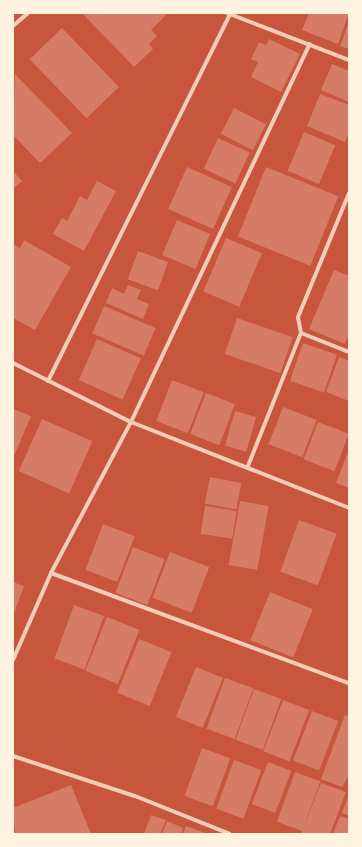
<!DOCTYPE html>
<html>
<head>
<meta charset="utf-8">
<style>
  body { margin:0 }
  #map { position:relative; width:362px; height:847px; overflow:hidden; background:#c8553d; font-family:Figtree,sans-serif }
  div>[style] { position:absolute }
  .building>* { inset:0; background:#d67c66; transform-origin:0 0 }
  .minor>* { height:4px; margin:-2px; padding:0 2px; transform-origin:2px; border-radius:2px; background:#f1ccb7 }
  span { translate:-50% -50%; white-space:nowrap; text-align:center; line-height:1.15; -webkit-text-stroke:4px #fff3e0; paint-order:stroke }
  .frame { position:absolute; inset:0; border:14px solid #fff3e0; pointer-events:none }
</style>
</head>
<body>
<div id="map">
  <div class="building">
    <i style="clip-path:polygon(82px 13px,164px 13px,166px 15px,151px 30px,157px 36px,149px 44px,153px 49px,134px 67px)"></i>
    <i style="clip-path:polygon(309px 13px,349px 13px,338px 44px,302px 30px)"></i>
    <i style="clip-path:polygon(349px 22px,349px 49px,340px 46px)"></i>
    <i style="left:62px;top:28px;width:82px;height:45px;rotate:46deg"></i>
    <i style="clip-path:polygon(269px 39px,300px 54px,281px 92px,251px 77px,258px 62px,251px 59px,259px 42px,266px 45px)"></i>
    <i style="clip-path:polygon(332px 64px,349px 71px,349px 102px,321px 90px)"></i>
    <i style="clip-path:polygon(15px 74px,72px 133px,40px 163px,13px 135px)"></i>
    <i style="clip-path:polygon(320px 94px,349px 105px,349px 132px,345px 142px,307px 126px)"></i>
    <i style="left:234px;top:108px;width:36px;height:29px;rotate:27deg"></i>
    <i style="left:304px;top:132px;width:34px;height:42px;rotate:23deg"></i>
    <i style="left:218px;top:138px;width:35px;height:34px;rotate:25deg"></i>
    <i style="left:187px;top:167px;width:49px;height:46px;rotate:24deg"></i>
    <i style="left:266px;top:167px;width:78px;height:75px;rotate:22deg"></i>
    <i style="clip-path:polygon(13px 171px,22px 181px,13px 189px)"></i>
    <i style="clip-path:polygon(97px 181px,116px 191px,84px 251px,53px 234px,62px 218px,67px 221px,80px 196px,87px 200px)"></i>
    <i style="left:177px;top:220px;width:36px;height:38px;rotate:23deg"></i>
    <i style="left:226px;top:238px;width:39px;height:58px;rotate:23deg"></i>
    <i style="clip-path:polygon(24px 240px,71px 267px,35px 330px,13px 318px,13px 244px,20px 248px)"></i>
    <i style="left:138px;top:251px;width:32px;height:30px;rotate:20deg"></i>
    <i style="clip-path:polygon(334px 270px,349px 276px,349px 334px,345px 344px,309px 329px)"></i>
    <i style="clip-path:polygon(128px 285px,141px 290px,137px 299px,149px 304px,143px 319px,106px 303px,112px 288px,124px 294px)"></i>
    <i style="left:104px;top:306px;width:56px;height:30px;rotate:23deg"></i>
    <i style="left:237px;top:318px;width:59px;height:38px;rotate:19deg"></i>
    <i style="left:97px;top:339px;width:48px;height:45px;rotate:24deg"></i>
    <i style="left:303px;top:343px;width:36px;height:40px;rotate:19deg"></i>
    <i style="clip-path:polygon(339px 357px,349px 361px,349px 401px,326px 392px)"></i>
    <i style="left:172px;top:380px;width:34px;height:44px;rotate:21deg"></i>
    <i style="left:206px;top:393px;width:31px;height:44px;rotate:21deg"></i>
    <i style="left:283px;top:407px;width:36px;height:40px;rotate:21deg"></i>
    <i style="clip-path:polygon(13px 409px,31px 416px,14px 456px,13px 455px)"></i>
    <i style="left:235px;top:411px;width:22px;height:36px;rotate:16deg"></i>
    <i style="left:42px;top:419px;width:55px;height:57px;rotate:24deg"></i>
    <i style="left:318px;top:422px;width:33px;height:40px;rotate:21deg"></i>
    <i style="clip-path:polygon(349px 449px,349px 488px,336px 483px)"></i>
    <i style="left:210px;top:477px;width:32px;height:27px;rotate:11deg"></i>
    <i style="left:240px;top:501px;width:29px;height:65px;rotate:10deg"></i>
    <i style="left:205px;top:506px;width:32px;height:28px;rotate:9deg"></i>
    <i style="left:299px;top:520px;width:40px;height:55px;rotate:20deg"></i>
    <i style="left:103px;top:524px;width:34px;height:49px;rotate:21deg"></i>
    <i style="left:133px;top:547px;width:34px;height:49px;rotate:21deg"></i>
    <i style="left:170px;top:552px;width:42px;height:49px;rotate:21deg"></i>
    <i style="clip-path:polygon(13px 582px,24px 586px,13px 616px)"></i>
    <i style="left:270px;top:592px;width:46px;height:52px;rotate:22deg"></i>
    <i style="left:74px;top:605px;width:32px;height:57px;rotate:20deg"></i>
    <i style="left:107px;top:617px;width:35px;height:58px;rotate:22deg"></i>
    <i style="left:139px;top:639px;width:35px;height:58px;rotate:22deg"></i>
    <i style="left:196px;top:667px;width:29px;height:54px;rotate:22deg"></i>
    <i style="left:225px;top:678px;width:30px;height:54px;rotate:20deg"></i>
    <i style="left:254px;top:689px;width:29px;height:54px;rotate:20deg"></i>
    <i style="left:283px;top:700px;width:28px;height:55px;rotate:21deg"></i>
    <i style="left:312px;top:711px;width:28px;height:53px;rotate:21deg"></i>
    <i style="clip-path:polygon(345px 715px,349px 716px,349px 775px,342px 787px,321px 779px)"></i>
    <i style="left:202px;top:748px;width:30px;height:51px;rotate:20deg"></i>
    <i style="left:234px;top:760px;width:29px;height:52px;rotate:20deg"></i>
    <i style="left:268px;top:762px;width:25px;height:45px;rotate:21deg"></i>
    <i style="left:295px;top:772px;width:27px;height:53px;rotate:20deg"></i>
    <i style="clip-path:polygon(321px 783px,346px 792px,330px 834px,301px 834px)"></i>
    <i style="clip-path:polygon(71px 785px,91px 834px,15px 834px,13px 808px)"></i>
    <i style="clip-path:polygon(349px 794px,349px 816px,342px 813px)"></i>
    <i style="clip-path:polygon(151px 815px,166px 820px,160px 834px,144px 834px)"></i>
    <i style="clip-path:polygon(340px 816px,349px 819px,349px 834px,333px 834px)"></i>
    <i style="clip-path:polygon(167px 821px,183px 828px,181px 834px,162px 834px)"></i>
    <i style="clip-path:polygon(186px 826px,208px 834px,183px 834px)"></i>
  </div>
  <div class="minor">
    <i style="left:227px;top:13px;width:131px;rotate:21.1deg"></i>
    <i style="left:13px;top:26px;width:20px;rotate:-41deg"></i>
    <i style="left:301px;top:333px;width:52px;rotate:21.6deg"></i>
    <i style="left:13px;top:363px;width:132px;rotate:26.6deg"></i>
    <i style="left:131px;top:422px;width:234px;rotate:21.5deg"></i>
    <i style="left:48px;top:381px;width:409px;rotate:-63.6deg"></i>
    <i style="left:248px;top:466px;width:143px;rotate:-68.3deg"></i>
    <i style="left:301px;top:333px;width:16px;rotate:-101deg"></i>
    <i style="left:298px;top:317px;width:134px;rotate:-67.6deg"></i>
    <i style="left:51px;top:573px;width:318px;rotate:20.3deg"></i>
    <i style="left:13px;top:660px;width:95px;rotate:-66.4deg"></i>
    <i style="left:51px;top:573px;width:171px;rotate:-62.1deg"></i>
    <i style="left:131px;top:422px;width:418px;rotate:-64.7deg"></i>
    <i style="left:13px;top:756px;width:128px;rotate:18.2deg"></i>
    <i style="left:135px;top:796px;width:102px;rotate:21.8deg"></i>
  </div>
  <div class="frame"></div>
</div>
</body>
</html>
